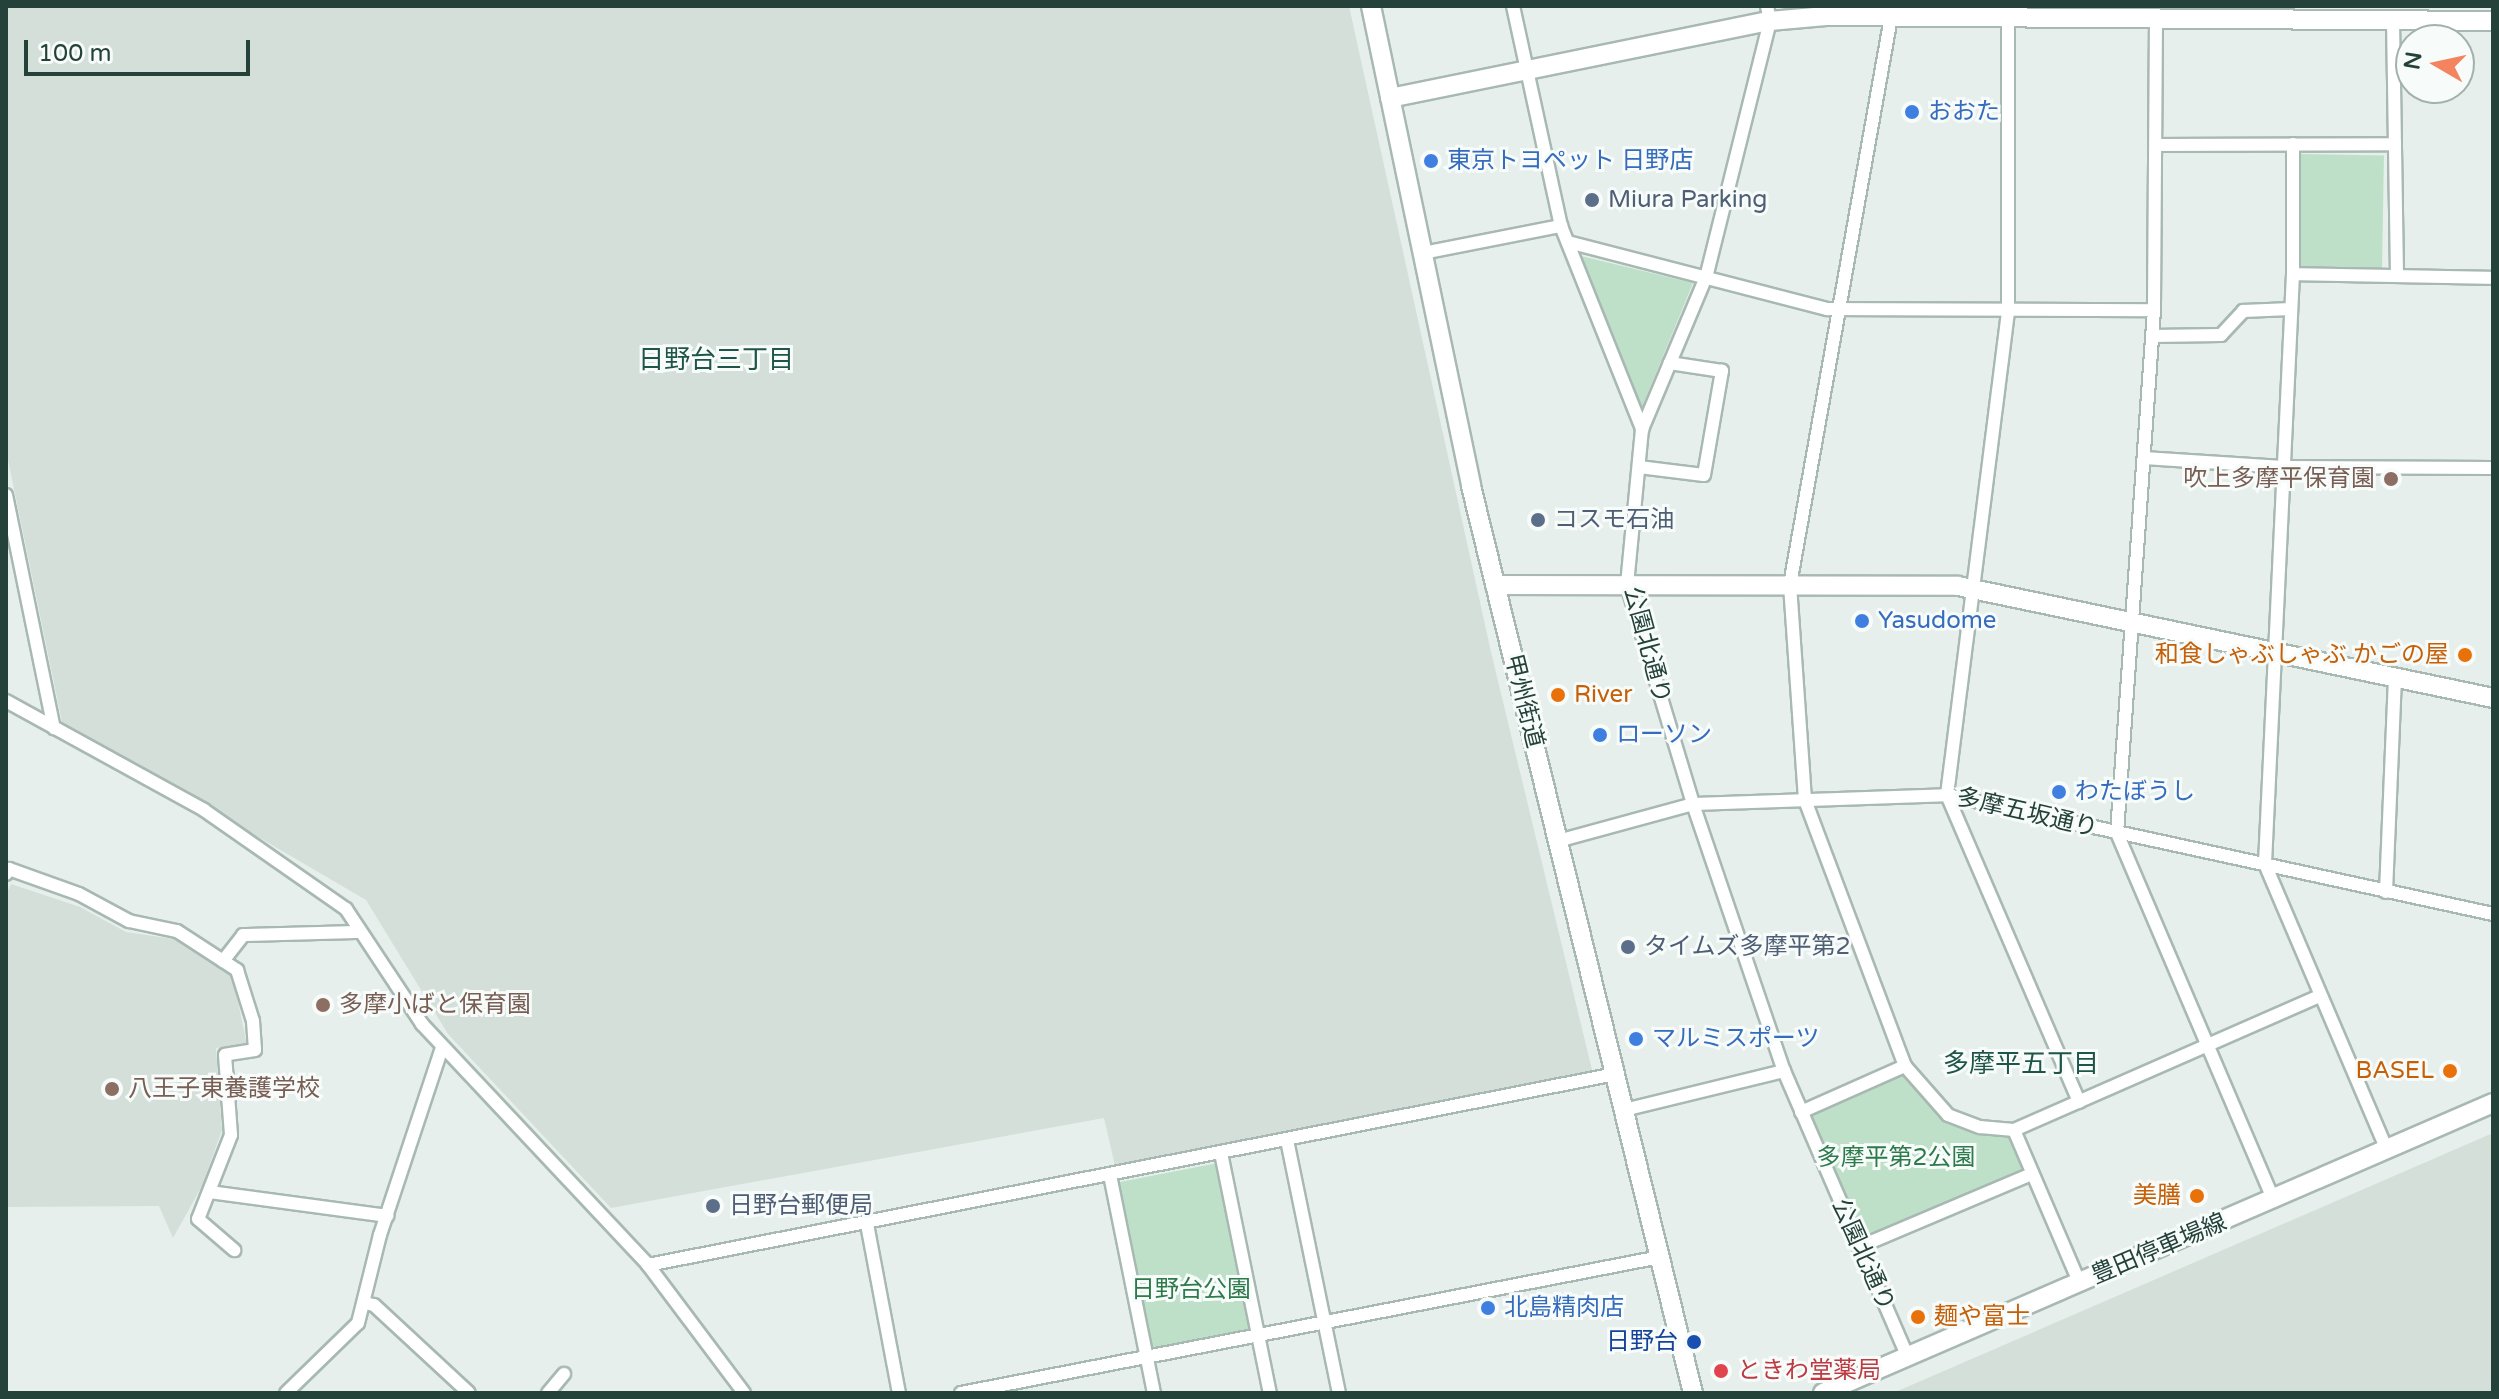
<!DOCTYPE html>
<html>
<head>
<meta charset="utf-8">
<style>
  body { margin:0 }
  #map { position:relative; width:2499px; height:1399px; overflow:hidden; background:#e6efeb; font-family:"Varela Round","Noto Sans JP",sans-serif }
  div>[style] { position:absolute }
  .built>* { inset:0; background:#d4dfda }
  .green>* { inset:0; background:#bfe0c8; transform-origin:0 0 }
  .roads { filter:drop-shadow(2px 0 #a8b8b2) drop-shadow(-2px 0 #a8b8b2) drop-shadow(0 2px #a8b8b2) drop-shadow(0 -2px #a8b8b2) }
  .street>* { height:12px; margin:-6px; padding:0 6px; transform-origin:6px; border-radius:6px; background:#fff }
  .secondary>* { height:18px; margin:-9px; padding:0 9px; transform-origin:9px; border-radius:9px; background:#fff }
  .dots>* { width:22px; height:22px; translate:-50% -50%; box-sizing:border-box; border:4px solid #f7fbf9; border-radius:50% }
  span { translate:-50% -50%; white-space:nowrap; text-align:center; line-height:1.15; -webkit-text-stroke:6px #f7fbf9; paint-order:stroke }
  .shop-label { font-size:24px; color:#366cbe }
  .left { translate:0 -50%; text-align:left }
  .service-label { font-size:24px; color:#4e5e75 }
  .education-label { font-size:24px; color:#785e54 }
  .right { translate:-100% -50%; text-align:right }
  .street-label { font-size:24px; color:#24423a }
  .food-label { font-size:24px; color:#c56008 }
  .park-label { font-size:24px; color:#2d7a4b }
  .transit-label { font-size:24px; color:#164399 }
  .health-label { font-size:24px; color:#be3a42 }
  .neighbourhood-label { font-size:26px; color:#1f5548 }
  .frame { position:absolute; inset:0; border:8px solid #24423a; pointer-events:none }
  .north { position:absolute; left:2395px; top:24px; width:80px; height:80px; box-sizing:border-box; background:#f7fbf9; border:2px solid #a3b1ad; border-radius:50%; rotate:279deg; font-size:22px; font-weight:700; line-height:32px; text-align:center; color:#24423a }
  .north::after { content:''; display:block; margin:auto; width:28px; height:36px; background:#f4845f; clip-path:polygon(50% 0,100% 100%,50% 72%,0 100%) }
  .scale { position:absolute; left:24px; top:40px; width:226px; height:36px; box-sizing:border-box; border:4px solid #24423a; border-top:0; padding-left:10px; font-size:24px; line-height:28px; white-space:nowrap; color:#24423a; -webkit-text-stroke:6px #f7fbf9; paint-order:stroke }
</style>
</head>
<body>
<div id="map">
  <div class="built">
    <i style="clip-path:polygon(6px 6px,1349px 6px,1491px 652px,1593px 1074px,1116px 1170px,1104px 1118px,611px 1208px,448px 1034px,366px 900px,62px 722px,6px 450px)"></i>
    <i style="clip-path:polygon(1911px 6px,2251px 6px,2251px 11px)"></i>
    <i style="clip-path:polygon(11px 884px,80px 907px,126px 932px,174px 939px,232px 973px,247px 1045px,216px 1048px,222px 1130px,202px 1186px,173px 1238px,159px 1206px,6px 1207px,6px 894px)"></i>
    <i style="clip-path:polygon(2493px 1133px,2493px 1393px,1893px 1393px)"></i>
  </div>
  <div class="green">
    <i style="left:2301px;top:154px;width:83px;height:114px;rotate:1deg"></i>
    <i style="clip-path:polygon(1581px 256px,1693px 283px,1640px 412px)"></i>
    <i style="clip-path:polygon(1905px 1066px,1948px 1115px,2014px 1130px,2032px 1174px,1859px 1247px,1801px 1112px)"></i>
    <i style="left:1223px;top:1162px;width:177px;height:113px;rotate:79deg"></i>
  </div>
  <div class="roads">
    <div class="street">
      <i style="left:1513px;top:6px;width:225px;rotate:77.7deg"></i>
      <i style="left:1561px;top:226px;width:219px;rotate:68.2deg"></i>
      <i style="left:1767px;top:6px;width:15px;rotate:79deg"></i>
      <i style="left:1770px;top:21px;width:264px;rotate:104deg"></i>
      <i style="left:1706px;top:277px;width:165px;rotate:112.8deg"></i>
      <i style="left:1642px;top:429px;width:157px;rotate:95.5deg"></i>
      <i style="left:1627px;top:585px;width:229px;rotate:73.2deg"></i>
      <i style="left:1693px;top:804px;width:282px;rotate:71.2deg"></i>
      <i style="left:1784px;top:1071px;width:312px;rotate:66.6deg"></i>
      <i style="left:1893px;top:6px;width:588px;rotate:100.09deg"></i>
      <i style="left:1790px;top:585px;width:216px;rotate:86deg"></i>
      <i style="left:1805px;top:800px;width:284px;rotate:69.4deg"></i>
      <i style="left:1905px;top:1066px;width:65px;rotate:48.7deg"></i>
      <i style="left:1948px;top:1115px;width:34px;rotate:21deg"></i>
      <i style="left:1980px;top:1127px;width:34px;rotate:5deg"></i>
      <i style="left:2014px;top:1130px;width:333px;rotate:-23.7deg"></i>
      <i style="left:2008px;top:19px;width:293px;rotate:90deg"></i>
      <i style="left:2008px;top:312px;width:487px;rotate:97.2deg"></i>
      <i style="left:1947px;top:795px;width:334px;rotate:66.7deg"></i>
      <i style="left:2156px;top:19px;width:291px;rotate:90.4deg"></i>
      <i style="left:2154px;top:310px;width:524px;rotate:94.05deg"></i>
      <i style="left:2117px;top:833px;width:400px;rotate:66.9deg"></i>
      <i style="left:2393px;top:20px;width:256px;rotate:89.1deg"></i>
      <i style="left:2293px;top:144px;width:130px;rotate:90deg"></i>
      <i style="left:2293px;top:274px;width:591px;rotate:92.72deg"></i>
      <i style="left:2265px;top:864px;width:311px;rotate:66.9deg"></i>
      <i style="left:2156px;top:145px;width:239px;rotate:-0.2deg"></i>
      <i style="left:1568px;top:242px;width:268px;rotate:14.5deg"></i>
      <i style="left:1827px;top:309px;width:327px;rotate:0.2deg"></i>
      <i style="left:1423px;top:253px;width:141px;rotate:-11.1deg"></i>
      <i style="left:2293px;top:274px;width:200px;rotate:1.1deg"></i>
      <i style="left:2152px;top:336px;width:69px;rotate:-0.8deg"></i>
      <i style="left:2221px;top:335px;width:33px;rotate:-47deg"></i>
      <i style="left:2243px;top:311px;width:48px;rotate:-2.4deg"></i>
      <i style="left:2144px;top:458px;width:139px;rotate:3.7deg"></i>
      <i style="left:2283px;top:467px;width:210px;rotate:0.3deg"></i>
      <i style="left:1639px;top:467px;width:65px;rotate:7deg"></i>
      <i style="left:1704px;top:475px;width:106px;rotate:-80.2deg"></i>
      <i style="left:1722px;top:371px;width:53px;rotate:-171.3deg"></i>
      <i style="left:6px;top:495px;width:238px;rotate:78.4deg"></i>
      <i style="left:6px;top:701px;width:226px;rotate:28.8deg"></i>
      <i style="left:204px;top:810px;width:173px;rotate:34.9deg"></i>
      <i style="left:346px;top:909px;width:138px;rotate:56.5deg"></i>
      <i style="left:422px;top:1024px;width:330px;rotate:46.8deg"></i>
      <i style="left:648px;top:1265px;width:160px;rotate:53.1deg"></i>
      <i style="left:1558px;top:841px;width:140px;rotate:-15.3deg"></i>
      <i style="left:1693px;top:804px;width:254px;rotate:-2deg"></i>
      <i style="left:1947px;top:795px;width:559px;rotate:12.3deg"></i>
      <i style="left:6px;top:874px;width:6px;rotate:-59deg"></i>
      <i style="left:9px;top:869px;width:74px;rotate:19.7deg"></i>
      <i style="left:79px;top:894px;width:57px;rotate:28.4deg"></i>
      <i style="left:129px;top:921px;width:49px;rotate:11.8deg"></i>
      <i style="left:177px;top:931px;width:72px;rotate:33deg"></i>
      <i style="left:237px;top:970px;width:53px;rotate:72.6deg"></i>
      <i style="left:253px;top:1021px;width:29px;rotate:86deg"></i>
      <i style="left:255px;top:1050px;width:30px;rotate:171deg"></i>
      <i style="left:225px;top:1055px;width:80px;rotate:85.7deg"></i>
      <i style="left:231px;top:1135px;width:90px;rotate:111.4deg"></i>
      <i style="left:198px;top:1219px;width:48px;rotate:40.7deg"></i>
      <i style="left:2386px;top:892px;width:215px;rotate:-87.6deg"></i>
      <i style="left:223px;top:961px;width:33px;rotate:-52deg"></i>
      <i style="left:243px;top:935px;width:116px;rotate:-1.5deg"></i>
      <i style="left:1624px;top:1110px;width:165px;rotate:-13.7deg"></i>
      <i style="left:1801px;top:1112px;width:114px;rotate:-23.9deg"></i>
      <i style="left:2014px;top:1130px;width:165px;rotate:66.8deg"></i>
      <i style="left:1287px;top:1140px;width:258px;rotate:78.4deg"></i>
      <i style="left:1221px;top:1153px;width:245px;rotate:78.5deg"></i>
      <i style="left:1110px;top:1175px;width:222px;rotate:78.6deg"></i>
      <i style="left:210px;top:1192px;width:179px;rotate:7.7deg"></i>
      <i style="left:867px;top:1224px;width:172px;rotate:79.3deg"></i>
      <i style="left:1859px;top:1247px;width:188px;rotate:-22.9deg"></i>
      <i style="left:648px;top:1265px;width:986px;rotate:-11.17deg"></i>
      <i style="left:365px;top:1303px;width:9px;rotate:13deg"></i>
      <i style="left:374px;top:1305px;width:129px;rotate:42.8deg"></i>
      <i style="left:286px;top:1393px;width:100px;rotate:-44.2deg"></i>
      <i style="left:358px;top:1323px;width:91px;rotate:-76deg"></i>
      <i style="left:380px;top:1235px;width:197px;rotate:-71.7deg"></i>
      <i style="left:548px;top:1393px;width:25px;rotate:-50deg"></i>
      <i style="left:961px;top:1393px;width:712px;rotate:-11.01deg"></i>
    </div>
    <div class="secondary">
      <i style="left:1371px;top:6px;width:490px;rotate:78.2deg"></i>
      <i style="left:1471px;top:486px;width:934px;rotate:76.25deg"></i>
      <i style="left:1390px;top:98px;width:388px;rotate:-11.5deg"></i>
      <i style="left:1770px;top:21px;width:56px;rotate:-5.1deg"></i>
      <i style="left:1826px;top:16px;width:667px;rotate:0.43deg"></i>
      <i style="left:1495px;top:585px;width:463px;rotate:0.1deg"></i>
      <i style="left:1958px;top:586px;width:547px;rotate:11.82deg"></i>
      <i style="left:1823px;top:1393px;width:730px;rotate:-23.4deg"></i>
    </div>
  </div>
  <div class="dots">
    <i style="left:1912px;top:112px;background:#3f7fe0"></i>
    <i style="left:1431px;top:161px;background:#3f7fe0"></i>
    <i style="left:1592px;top:200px;background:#5c6f8a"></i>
    <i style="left:2391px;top:479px;background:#8d6e63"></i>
    <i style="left:1538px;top:520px;background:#5c6f8a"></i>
    <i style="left:1862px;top:621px;background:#3f7fe0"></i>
    <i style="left:2465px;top:655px;background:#e8710a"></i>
    <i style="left:1558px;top:695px;background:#e8710a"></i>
    <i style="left:1600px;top:735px;background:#3f7fe0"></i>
    <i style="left:2059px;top:792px;background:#3f7fe0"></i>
    <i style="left:1628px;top:947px;background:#5c6f8a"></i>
    <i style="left:323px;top:1005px;background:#8d6e63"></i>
    <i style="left:1636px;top:1039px;background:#3f7fe0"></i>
    <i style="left:2450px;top:1071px;background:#e8710a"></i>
    <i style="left:112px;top:1089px;background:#8d6e63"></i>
    <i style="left:2197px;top:1196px;background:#e8710a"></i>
    <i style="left:713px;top:1206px;background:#5c6f8a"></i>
    <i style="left:1488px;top:1308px;background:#3f7fe0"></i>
    <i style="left:1918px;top:1317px;background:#e8710a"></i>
    <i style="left:1694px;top:1342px;background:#1a4fb4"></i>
    <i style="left:1721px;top:1371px;background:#e0444e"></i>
  </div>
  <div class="shop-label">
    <span class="left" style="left:1928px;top:112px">おおた</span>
    <span class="left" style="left:1447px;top:161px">東京トヨペット 日野店</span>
    <span class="left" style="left:1878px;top:621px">Yasudome</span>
    <span class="left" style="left:1616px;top:735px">ローソン</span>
    <span class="left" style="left:2075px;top:792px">わたぼうし</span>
    <span class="left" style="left:1652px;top:1039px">マルミスポーツ</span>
    <span class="left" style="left:1504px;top:1308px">北島精肉店</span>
  </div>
  <div class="service-label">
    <span class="left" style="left:1608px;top:200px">Miura Parking</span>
    <span class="left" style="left:1554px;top:520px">コスモ石油</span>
    <span class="left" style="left:1644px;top:947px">タイムズ多摩平第2</span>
    <span class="left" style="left:729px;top:1206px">日野台郵便局</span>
  </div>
  <div class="education-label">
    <span class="right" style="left:2375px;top:479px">吹上多摩平保育園</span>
    <span class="left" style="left:339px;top:1005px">多摩小ばと保育園</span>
    <span class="left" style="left:128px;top:1089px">八王子東養護学校</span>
  </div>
  <div class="street-label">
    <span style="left:1647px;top:645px;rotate:75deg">公園北通り</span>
    <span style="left:1524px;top:701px;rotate:76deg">甲州街道</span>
    <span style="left:2027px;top:813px;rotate:13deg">多摩五坂通り</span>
    <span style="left:2159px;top:1249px;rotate:-23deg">豊田停車場線</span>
    <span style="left:1863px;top:1255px;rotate:66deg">公園北通り</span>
  </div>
  <div class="food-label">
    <span class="right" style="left:2449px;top:655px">和食しゃぶしゃぶ かごの屋</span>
    <span class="left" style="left:1574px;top:695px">River</span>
    <span class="right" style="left:2434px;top:1071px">BASEL</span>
    <span class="right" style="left:2181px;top:1196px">美膳</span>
    <span class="left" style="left:1934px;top:1317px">麺や富士</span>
  </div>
  <div class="park-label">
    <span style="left:1896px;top:1158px">多摩平第2公園</span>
    <span style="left:1191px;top:1290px">日野台公園</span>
  </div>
  <div class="transit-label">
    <span class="right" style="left:1678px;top:1342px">日野台</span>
  </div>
  <div class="health-label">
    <span class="left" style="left:1737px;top:1371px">ときわ堂薬局</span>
  </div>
  <div class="neighbourhood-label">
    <span style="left:716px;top:360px">日野台三丁目</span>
    <span style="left:2021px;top:1064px">多摩平五丁目</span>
  </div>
  <div class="frame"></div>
  <div class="north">N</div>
  <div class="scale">100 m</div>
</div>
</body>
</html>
